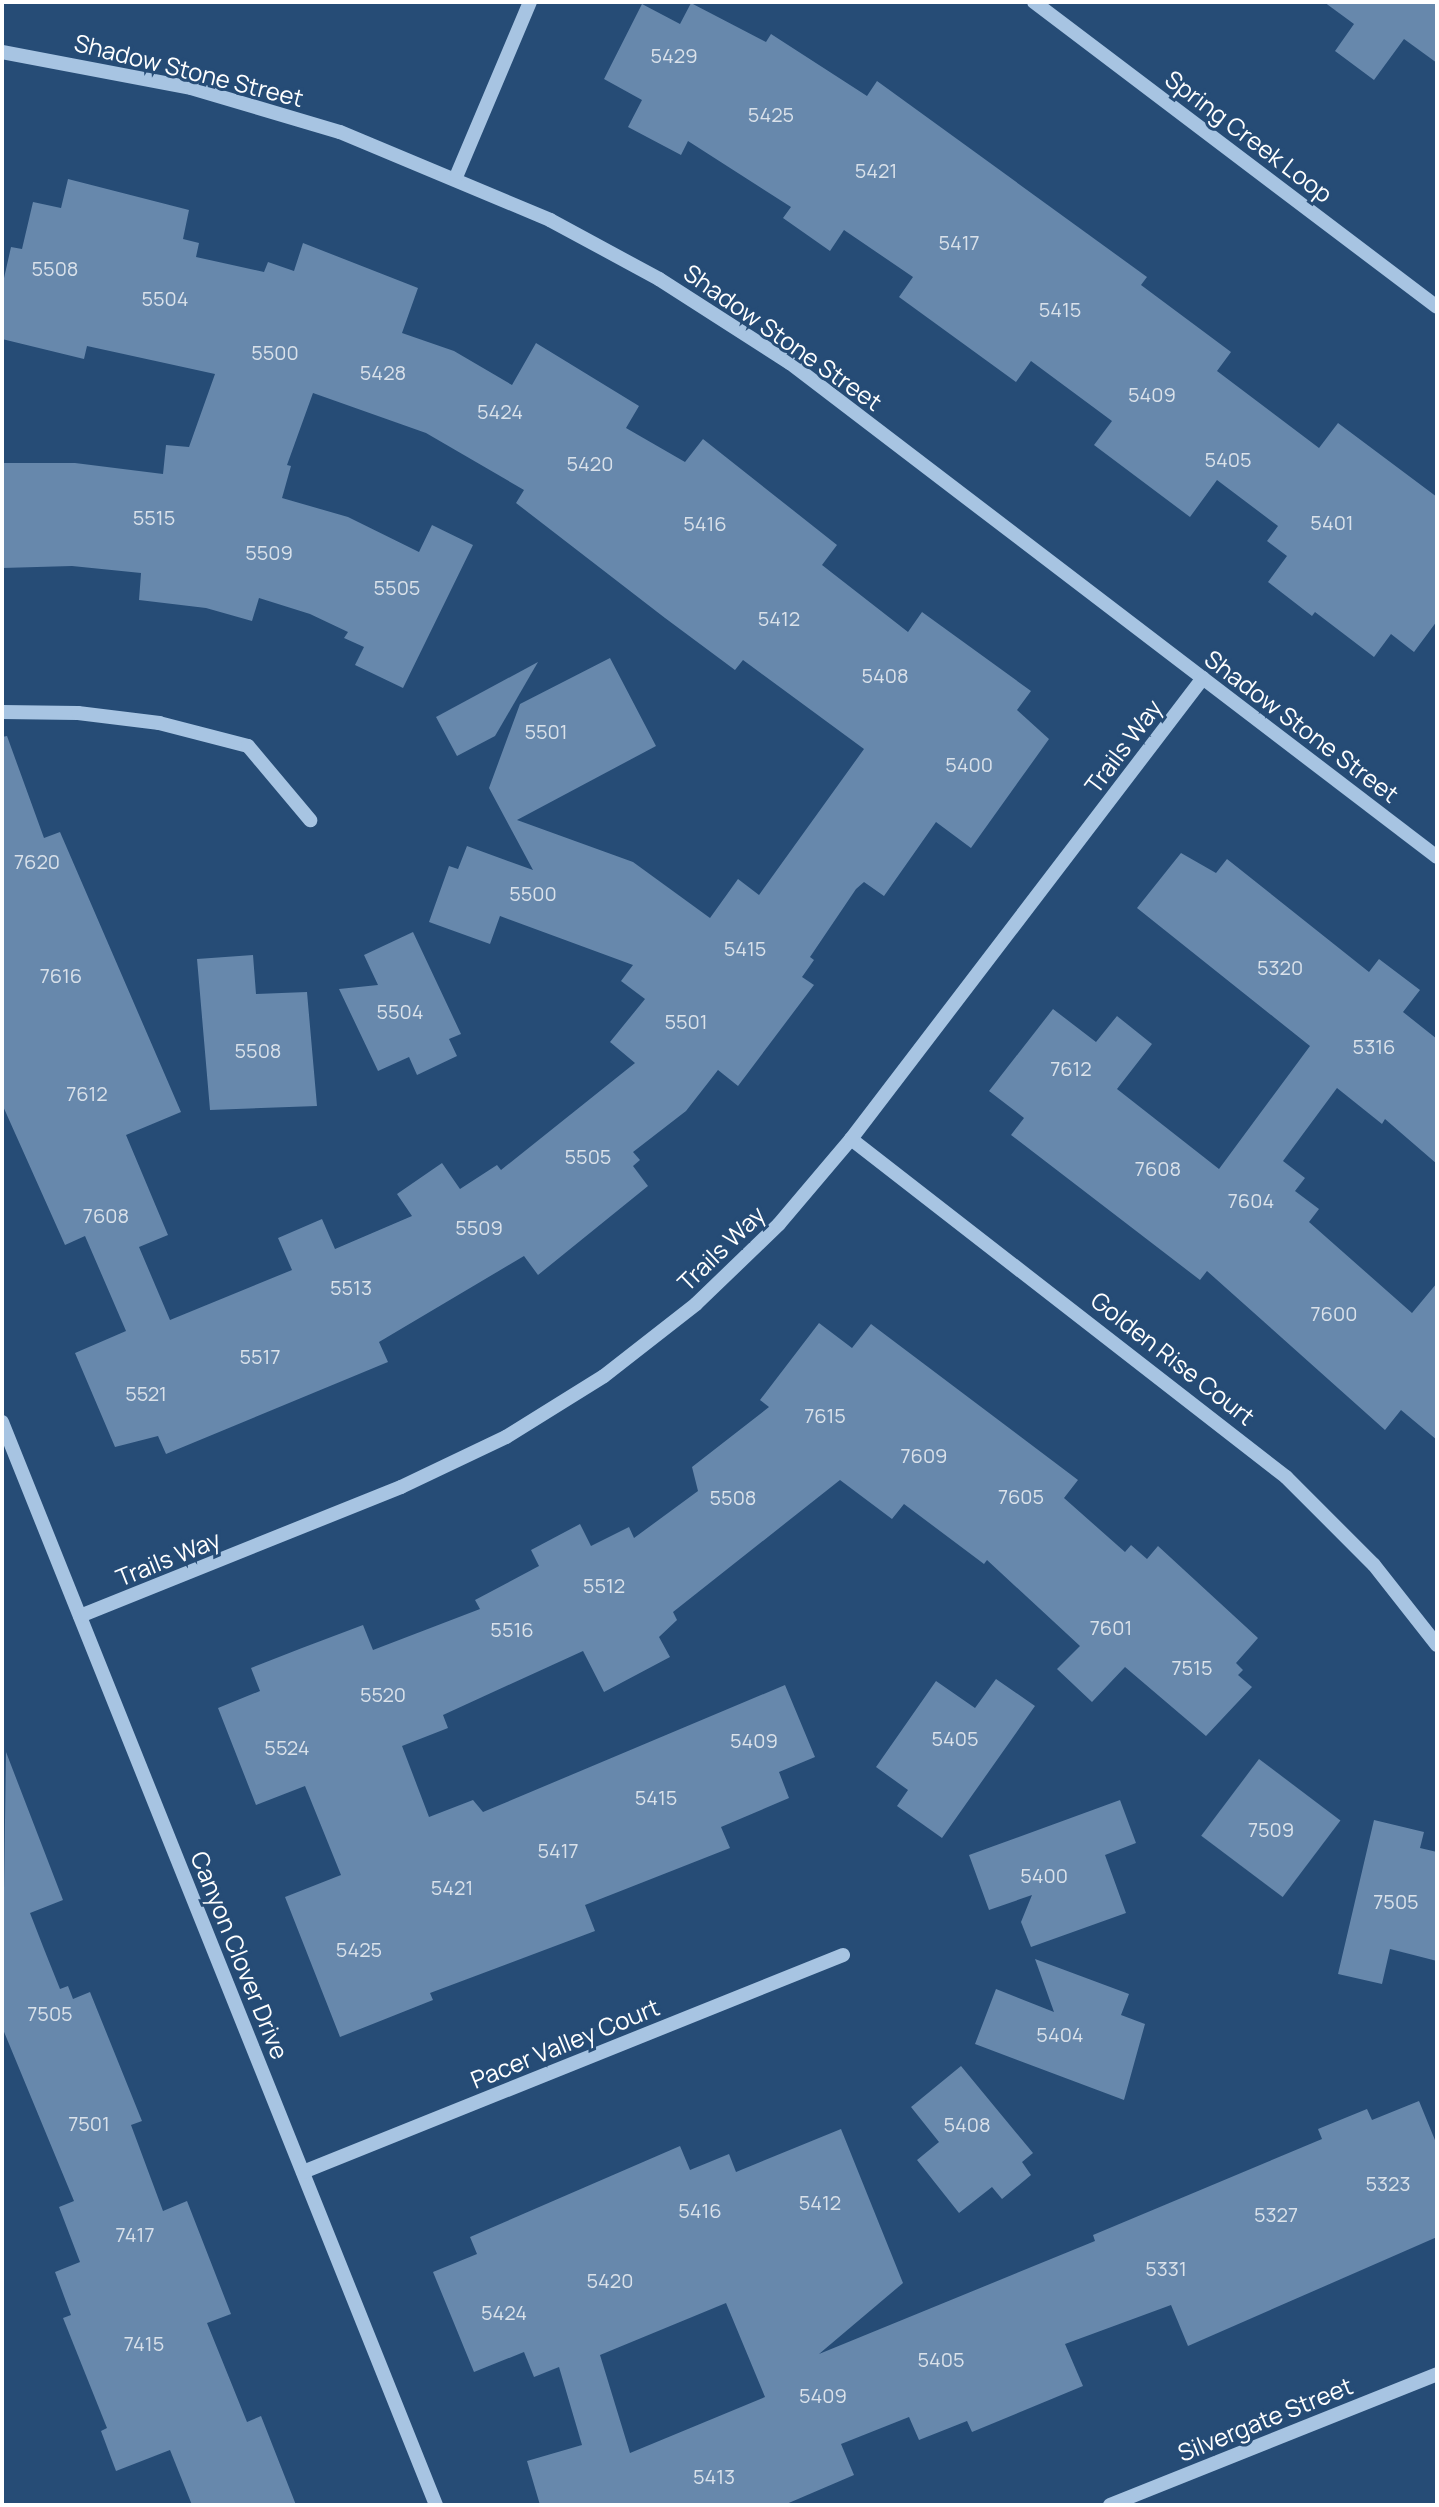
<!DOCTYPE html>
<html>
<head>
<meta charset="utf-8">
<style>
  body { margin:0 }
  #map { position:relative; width:1439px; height:2507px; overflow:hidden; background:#264c76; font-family:Manrope,sans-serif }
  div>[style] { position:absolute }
  .building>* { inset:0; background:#6788ac; transform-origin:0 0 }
  .minor>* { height:14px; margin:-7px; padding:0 7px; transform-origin:7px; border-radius:7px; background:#a7c4e2 }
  span { translate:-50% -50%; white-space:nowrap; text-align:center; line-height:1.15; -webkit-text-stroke:6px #264c76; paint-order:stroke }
  .number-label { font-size:20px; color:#d9e1ea }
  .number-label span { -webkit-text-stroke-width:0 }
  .street-label { font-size:24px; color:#fff }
  .frame { position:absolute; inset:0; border:4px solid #fff; pointer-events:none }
</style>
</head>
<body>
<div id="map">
  <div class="building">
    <i style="clip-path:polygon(1324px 2px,1437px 2px,1437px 63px,1404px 39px,1374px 80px,1335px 51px,1354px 24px)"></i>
    <i style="clip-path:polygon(691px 3px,766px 42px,771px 34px,867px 96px,877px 81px,1147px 277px,1141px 285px,1231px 352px,1217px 371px,1319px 448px,1338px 423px,1437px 497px,1437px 621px,1414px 652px,1391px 634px,1374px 657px,1315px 612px,1312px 616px,1268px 582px,1287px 556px,1267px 541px,1278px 526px,1217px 480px,1190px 517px,1094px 445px,1112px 421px,1031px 361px,1016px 382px,899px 297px,913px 277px,844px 230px,830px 251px,783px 218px,791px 207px,688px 141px,681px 155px,628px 127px,642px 100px,604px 79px,642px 4px,680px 24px)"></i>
    <i style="clip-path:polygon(68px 179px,189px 210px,183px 239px,199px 243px,196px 257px,264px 272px,268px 262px,294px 271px,303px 243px,418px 288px,402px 333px,454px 351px,512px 385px,536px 343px,639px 406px,626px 428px,685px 462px,703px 439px,837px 545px,822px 565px,908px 632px,922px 612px,1031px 691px,1017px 710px,1049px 739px,971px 848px,936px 822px,884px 896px,864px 882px,856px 889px,810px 957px,814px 960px,802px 977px,814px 985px,738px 1086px,718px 1070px,686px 1111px,633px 1152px,640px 1160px,633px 1166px,648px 1186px,538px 1275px,524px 1256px,379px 1342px,388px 1362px,166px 1454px,158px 1436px,115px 1447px,75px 1353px,126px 1331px,85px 1236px,65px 1245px,2px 1104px,2px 737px,7px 736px,44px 838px,60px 832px,181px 1112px,126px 1135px,168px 1235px,139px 1247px,170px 1320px,292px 1270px,278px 1238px,322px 1219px,335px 1249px,412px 1216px,397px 1194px,442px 1163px,460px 1189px,497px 1165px,501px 1170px,635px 1063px,610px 1042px,645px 999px,621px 981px,633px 965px,500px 916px,490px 944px,429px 922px,449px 866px,458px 869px,467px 846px,533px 870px,489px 788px,520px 704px,610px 658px,656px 746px,517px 820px,633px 862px,710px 918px,738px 879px,759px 895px,864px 749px,743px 660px,735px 670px,665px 618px,516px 503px,524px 490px,426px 433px,313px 393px,287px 465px,291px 466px,282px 498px,348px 517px,419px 552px,432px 525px,473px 545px,403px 688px,355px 665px,364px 647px,344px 638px,348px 632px,310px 614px,259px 598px,252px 621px,206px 608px,139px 600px,141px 573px,72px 566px,2px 568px,2px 463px,75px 463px,163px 474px,166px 445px,189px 447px,215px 374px,87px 346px,84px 359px,2px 339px,2px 287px,11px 247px,22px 249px,33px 202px,61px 208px)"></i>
    <i style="clip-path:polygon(538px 662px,495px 736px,457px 756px,436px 717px)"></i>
    <i style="clip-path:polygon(1181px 853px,1216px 873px,1227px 859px,1369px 972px,1379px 959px,1420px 990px,1403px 1012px,1437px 1039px,1437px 1164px,1385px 1119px,1382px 1124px,1337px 1088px,1283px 1161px,1305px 1178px,1295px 1191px,1319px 1209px,1309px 1222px,1412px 1313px,1437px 1283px,1437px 1440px,1401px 1410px,1385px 1430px,1207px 1271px,1200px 1280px,1011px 1135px,1024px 1118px,989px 1091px,1053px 1009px,1096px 1042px,1117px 1016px,1152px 1044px,1117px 1089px,1219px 1169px,1310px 1046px,1137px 908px)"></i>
    <i style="clip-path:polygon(413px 932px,461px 1034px,449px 1039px,457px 1056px,417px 1075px,409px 1057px,378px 1071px,339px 989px,378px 985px,364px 955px)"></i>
    <i style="clip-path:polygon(253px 955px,256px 994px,307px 992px,317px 1106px,210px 1110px,197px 959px)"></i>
    <i style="clip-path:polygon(819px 1323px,852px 1348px,871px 1324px,1078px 1480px,1064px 1498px,1125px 1552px,1131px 1545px,1147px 1559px,1158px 1546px,1258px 1638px,1236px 1663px,1243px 1670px,1238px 1675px,1252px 1687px,1206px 1736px,1125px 1667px,1092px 1702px,1057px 1669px,1080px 1646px,987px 1560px,984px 1564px,904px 1504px,892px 1519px,840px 1480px,673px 1612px,677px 1620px,659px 1637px,670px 1657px,604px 1692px,583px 1651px,443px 1715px,448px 1728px,402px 1746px,429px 1817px,473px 1800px,483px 1812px,785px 1685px,815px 1757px,779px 1772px,789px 1798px,721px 1827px,730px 1848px,585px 1905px,595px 1931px,430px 1993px,433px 2000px,340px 2037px,285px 1897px,341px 1875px,305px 1786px,256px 1805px,218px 1708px,260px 1691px,251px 1668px,302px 1648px,363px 1625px,373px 1650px,480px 1609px,475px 1600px,539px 1566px,531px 1550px,580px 1524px,591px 1546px,629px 1527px,634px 1538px,698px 1491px,692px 1467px,769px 1407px,760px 1400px)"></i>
    <i style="clip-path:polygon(996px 1679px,1035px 1706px,942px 1838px,897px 1806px,908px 1790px,876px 1767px,936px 1681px,975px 1708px)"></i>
    <i style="clip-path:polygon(6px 1752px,63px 1900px,30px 1913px,44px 1949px,60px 1989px,68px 1986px,73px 1999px,90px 1992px,142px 2121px,131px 2125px,163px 2211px,187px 2201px,231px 2314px,207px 2323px,247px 2422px,261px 2416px,296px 2505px,192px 2505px,170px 2450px,116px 2471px,101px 2431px,107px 2428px,63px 2318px,71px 2315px,55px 2272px,80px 2262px,59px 2207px,74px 2201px,2px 2027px)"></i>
    <i style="left:1259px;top:1759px;width:102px;height:96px;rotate:37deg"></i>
    <i style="clip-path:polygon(1120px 1800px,1136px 1843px,1105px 1855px,1126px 1913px,1031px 1947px,1021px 1922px,1032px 1895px,989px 1910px,969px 1855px)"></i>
    <i style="clip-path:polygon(1374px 1820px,1424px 1832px,1420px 1848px,1437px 1852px,1437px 1961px,1390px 1949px,1382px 1984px,1338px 1974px)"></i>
    <i style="clip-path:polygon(1035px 1959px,1129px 1994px,1121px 2015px,1145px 2024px,1124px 2100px,975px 2044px,996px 1989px,1054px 2012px)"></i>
    <i style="clip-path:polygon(961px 2066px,1033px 2153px,1022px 2162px,1031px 2175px,1002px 2199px,992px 2187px,959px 2213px,917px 2160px,939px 2142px,911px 2107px)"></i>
    <i style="clip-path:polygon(evenodd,1419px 2101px,1437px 2145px,1437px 2237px,1188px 2346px,1171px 2305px,1065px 2344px,1083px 2386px,972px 2432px,967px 2421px,919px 2440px,909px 2417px,841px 2444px,854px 2475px,784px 2505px,540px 2505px,527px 2461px,582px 2445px,559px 2367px,534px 2377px,524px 2352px,474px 2372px,433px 2272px,477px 2254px,470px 2237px,680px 2146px,690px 2170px,729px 2154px,736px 2172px,841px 2129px,903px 2283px,819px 2354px,1095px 2241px,1093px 2235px,1322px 2139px,1318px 2129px,1367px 2109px,1372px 2120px,1419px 2101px,726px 2303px,765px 2397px,630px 2453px,600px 2355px,726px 2303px)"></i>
  </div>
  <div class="minor">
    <i style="left:1034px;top:2px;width:505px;rotate:37.12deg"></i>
    <i style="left:2px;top:52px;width:192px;rotate:10.8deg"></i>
    <i style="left:191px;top:88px;width:155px;rotate:16.5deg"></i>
    <i style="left:340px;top:132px;width:228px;rotate:22.7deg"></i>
    <i style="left:550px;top:220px;width:124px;rotate:28.4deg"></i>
    <i style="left:659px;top:279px;width:156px;rotate:32.7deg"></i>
    <i style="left:790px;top:363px;width:814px;rotate:37.36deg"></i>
    <i style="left:456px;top:177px;width:190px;rotate:-67.1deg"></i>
    <i style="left:2px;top:712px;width:76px;rotate:0.8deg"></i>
    <i style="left:78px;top:713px;width:82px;rotate:7deg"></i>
    <i style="left:159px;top:723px;width:92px;rotate:14.5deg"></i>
    <i style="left:248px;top:746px;width:97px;rotate:50deg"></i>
    <i style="left:851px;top:1139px;width:551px;rotate:37.85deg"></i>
    <i style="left:1286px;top:1477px;width:124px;rotate:45deg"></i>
    <i style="left:1374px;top:1565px;width:102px;rotate:51.8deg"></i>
    <i style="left:2px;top:1422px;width:1167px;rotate:68.16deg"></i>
    <i style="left:80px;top:1616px;width:346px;rotate:-21.9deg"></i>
    <i style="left:401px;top:1487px;width:116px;rotate:-25.5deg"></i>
    <i style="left:506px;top:1437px;width:115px;rotate:-31.9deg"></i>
    <i style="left:604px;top:1376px;width:117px;rotate:-38deg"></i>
    <i style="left:696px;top:1304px;width:115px;rotate:-43.9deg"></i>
    <i style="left:779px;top:1224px;width:111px;rotate:-49.7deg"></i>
    <i style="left:851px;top:1139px;width:580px;rotate:-52.64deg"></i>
    <i style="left:303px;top:2172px;width:582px;rotate:-21.89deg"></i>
    <i style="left:1110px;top:2505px;width:352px;rotate:-21.8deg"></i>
  </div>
  <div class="number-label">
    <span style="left:674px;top:55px">5429</span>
    <span style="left:771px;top:114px">5425</span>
    <span style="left:876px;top:170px">5421</span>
    <span style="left:959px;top:242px">5417</span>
    <span style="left:55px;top:268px">5508</span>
    <span style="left:165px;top:298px">5504</span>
    <span style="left:1060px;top:309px">5415</span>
    <span style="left:275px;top:352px">5500</span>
    <span style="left:383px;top:372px">5428</span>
    <span style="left:1152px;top:394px">5409</span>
    <span style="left:500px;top:411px">5424</span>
    <span style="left:1228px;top:459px">5405</span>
    <span style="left:590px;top:463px">5420</span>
    <span style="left:154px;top:517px">5515</span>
    <span style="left:1332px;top:522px">5401</span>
    <span style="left:705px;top:523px">5416</span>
    <span style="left:269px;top:552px">5509</span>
    <span style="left:397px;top:587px">5505</span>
    <span style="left:779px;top:618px">5412</span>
    <span style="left:885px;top:675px">5408</span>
    <span style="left:546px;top:731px">5501</span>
    <span style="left:969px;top:764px">5400</span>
    <span style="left:37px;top:861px">7620</span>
    <span style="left:533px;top:893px">5500</span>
    <span style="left:745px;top:948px">5415</span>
    <span style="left:1280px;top:967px">5320</span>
    <span style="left:61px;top:975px">7616</span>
    <span style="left:400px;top:1011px">5504</span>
    <span style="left:686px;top:1021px">5501</span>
    <span style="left:1374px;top:1046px">5316</span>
    <span style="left:258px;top:1050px">5508</span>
    <span style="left:1071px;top:1068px">7612</span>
    <span style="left:87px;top:1093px">7612</span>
    <span style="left:588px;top:1156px">5505</span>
    <span style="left:1158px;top:1168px">7608</span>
    <span style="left:1251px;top:1200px">7604</span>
    <span style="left:106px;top:1215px">7608</span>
    <span style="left:479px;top:1227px">5509</span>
    <span style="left:351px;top:1287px">5513</span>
    <span style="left:1334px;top:1313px">7600</span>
    <span style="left:260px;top:1356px">5517</span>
    <span style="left:146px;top:1393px">5521</span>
    <span style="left:825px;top:1415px">7615</span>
    <span style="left:924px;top:1455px">7609</span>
    <span style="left:1021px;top:1496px">7605</span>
    <span style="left:733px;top:1497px">5508</span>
    <span style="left:604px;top:1585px">5512</span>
    <span style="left:1111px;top:1627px">7601</span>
    <span style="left:512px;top:1629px">5516</span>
    <span style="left:1192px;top:1667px">7515</span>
    <span style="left:383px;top:1694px">5520</span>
    <span style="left:955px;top:1738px">5405</span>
    <span style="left:754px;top:1740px">5409</span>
    <span style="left:287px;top:1747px">5524</span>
    <span style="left:656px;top:1797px">5415</span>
    <span style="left:1271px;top:1829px">7509</span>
    <span style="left:558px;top:1850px">5417</span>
    <span style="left:1044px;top:1875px">5400</span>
    <span style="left:452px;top:1887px">5421</span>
    <span style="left:1396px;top:1901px">7505</span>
    <span style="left:359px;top:1949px">5425</span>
    <span style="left:50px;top:2013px">7505</span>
    <span style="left:1060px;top:2034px">5404</span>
    <span style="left:89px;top:2123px">7501</span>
    <span style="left:967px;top:2124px">5408</span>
    <span style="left:1388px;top:2183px">5323</span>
    <span style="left:820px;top:2202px">5412</span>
    <span style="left:700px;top:2210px">5416</span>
    <span style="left:1276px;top:2214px">5327</span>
    <span style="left:135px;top:2234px">7417</span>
    <span style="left:1166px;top:2268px">5331</span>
    <span style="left:610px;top:2280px">5420</span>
    <span style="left:504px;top:2312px">5424</span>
    <span style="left:144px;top:2343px">7415</span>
    <span style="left:941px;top:2359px">5405</span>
    <span style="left:823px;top:2395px">5409</span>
    <span style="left:714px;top:2476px">5413</span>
  </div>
  <div class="street-label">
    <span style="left:189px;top:70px;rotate:14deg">Shadow Stone Street</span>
    <span style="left:1249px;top:136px;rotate:37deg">Spring Creek Loop</span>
    <span style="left:783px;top:337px;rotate:35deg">Shadow Stone Street</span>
    <span style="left:1302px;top:726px;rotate:37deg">Shadow Stone Street</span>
    <span style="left:1123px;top:746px;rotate:-53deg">Trails Way</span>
    <span style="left:721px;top:1248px;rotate:-44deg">Trails Way</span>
    <span style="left:1173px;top:1358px;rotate:38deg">Golden Rise Court</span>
    <span style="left:168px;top:1558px;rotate:-22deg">Trails Way</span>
    <span style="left:240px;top:1955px;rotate:68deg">Canyon Clover Drive</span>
    <span style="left:565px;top:2043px;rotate:-22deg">Pacer Valley Court</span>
    <span style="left:1265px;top:2419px;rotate:-22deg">Silvergate Street</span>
  </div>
  <div class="frame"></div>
</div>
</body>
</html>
